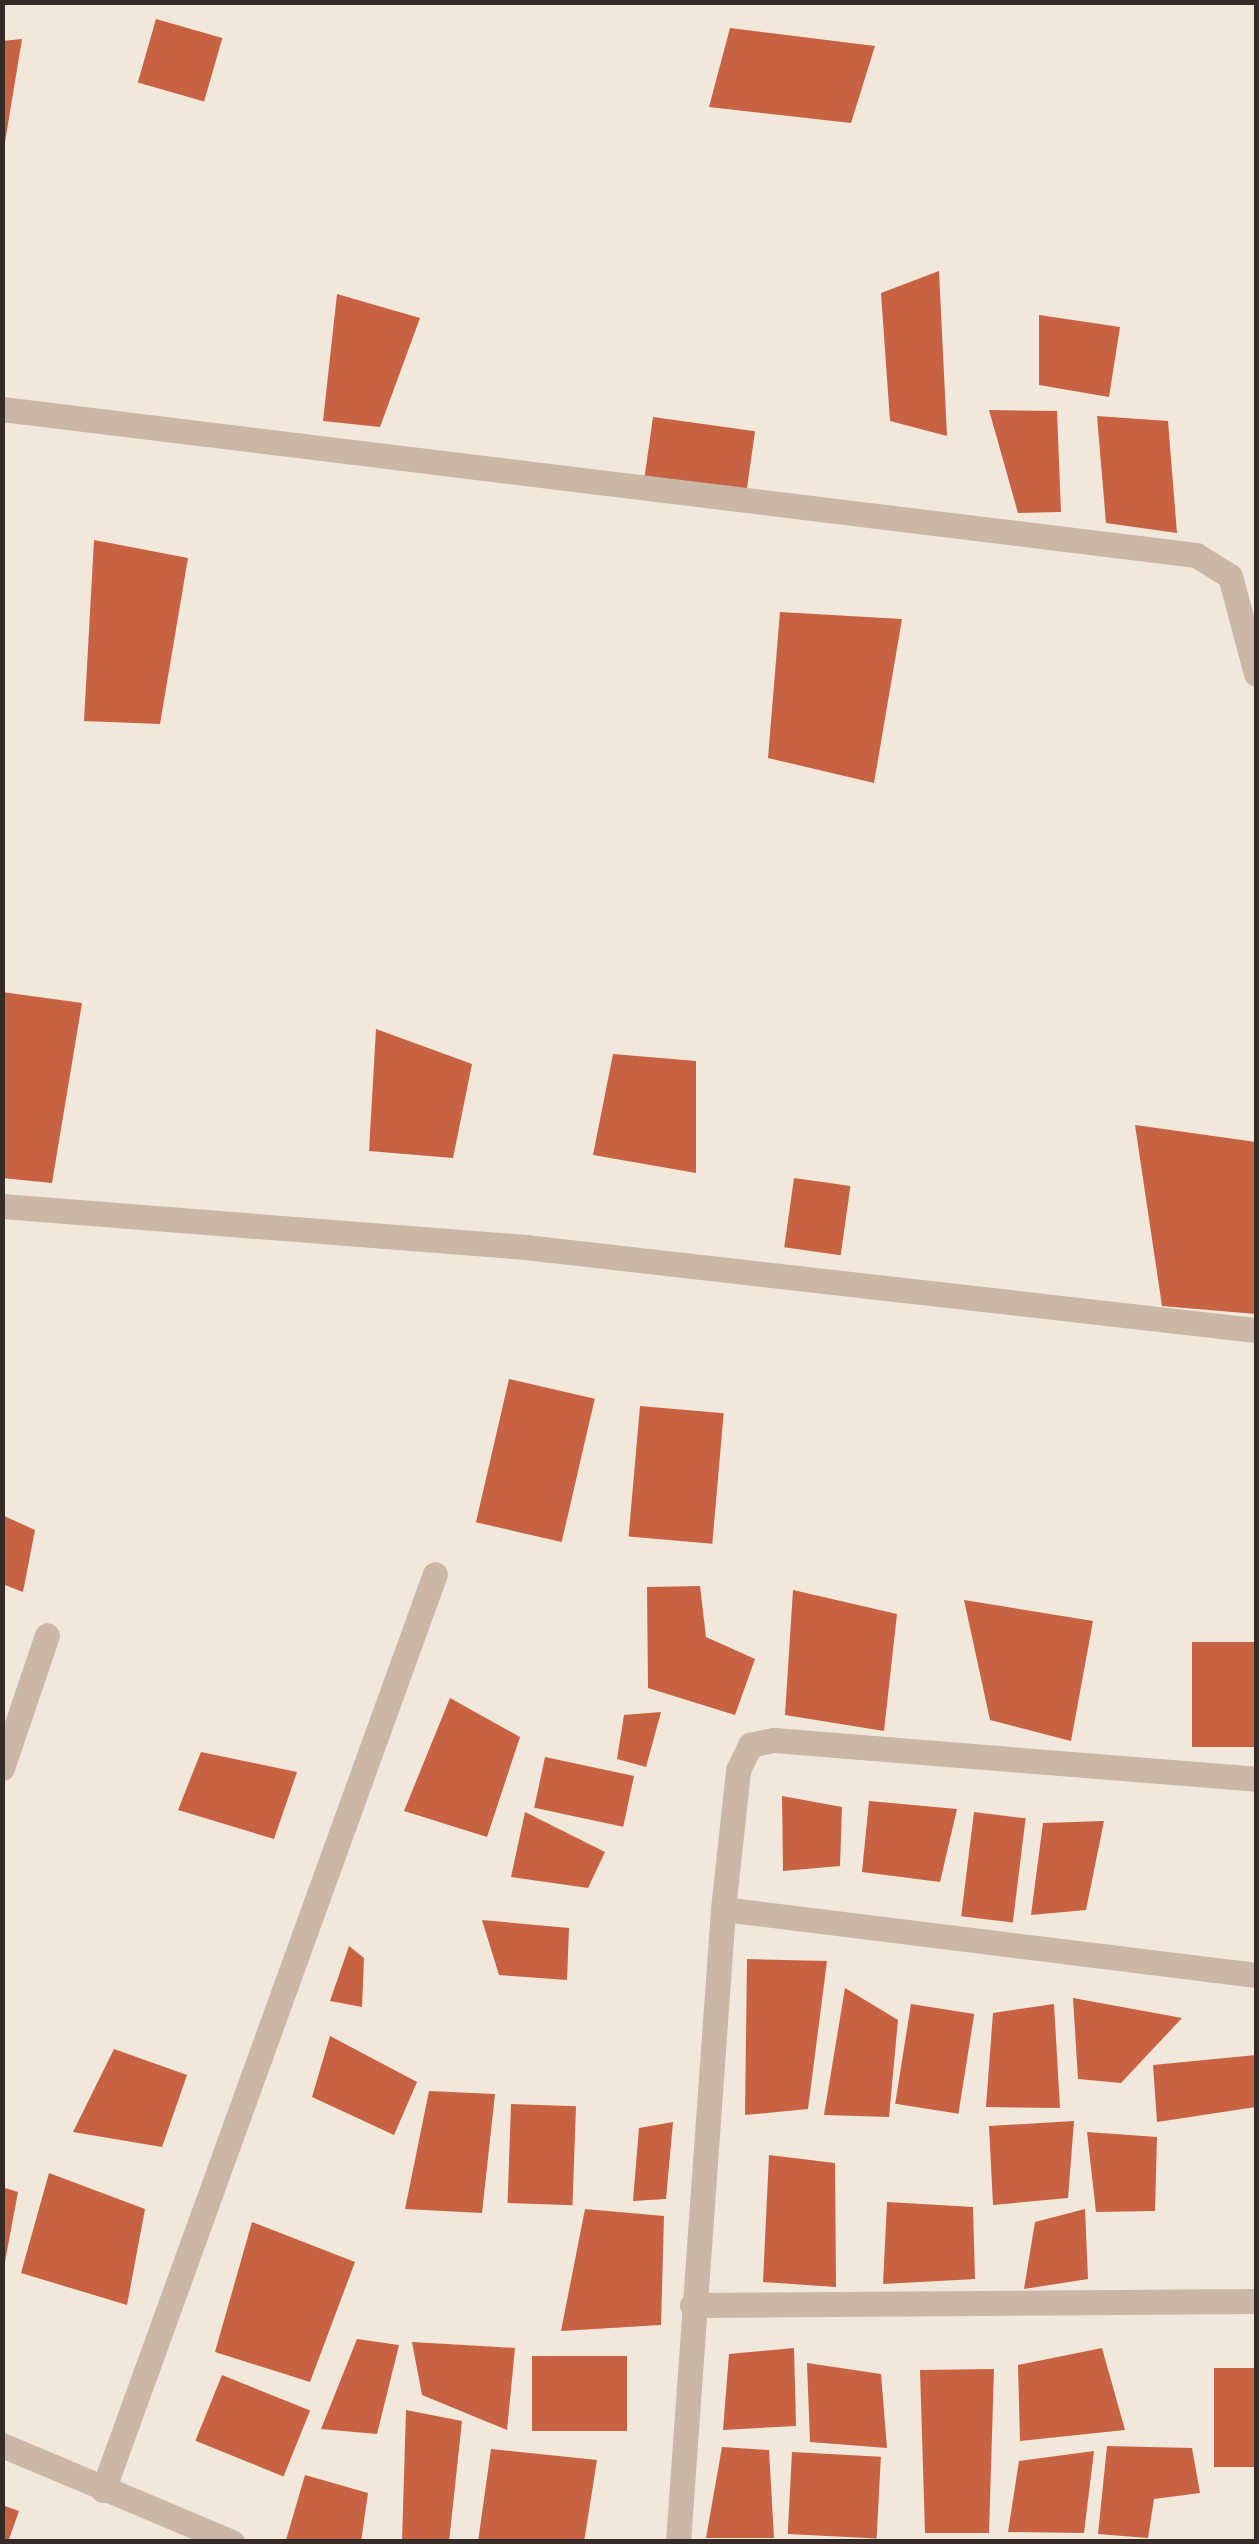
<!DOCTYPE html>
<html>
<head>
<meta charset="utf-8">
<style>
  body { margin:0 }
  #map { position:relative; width:1259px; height:2544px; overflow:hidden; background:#f2e7db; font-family:"IBM Plex Sans",sans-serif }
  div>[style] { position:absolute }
  .building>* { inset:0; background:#c76343; transform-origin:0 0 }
  .street>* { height:25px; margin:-12.5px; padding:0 12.5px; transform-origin:12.5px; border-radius:12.5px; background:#cab7a6 }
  span { translate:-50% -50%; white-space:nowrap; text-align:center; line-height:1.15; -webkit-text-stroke:10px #faf1e7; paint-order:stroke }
  .frame { position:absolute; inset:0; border:5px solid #362c27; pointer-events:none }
</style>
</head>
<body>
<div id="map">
  <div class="building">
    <i style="left:156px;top:19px;width:69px;height:66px;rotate:16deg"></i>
    <i style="clip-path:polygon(730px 28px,875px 46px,851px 123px,709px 107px)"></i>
    <i style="clip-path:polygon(22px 39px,5px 142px,2px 142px,2px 41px)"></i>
    <i style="clip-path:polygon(939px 271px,947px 436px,890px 421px,881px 293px)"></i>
    <i style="clip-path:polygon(337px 294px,420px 318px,380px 427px,323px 421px)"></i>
    <i style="clip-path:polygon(1039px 315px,1120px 327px,1109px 397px,1039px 385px)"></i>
    <i style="clip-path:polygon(989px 410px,1057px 411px,1061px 512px,1018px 513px)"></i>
    <i style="clip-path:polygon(1097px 416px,1168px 421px,1177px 533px,1106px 523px)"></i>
    <i style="left:653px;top:417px;width:103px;height:60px;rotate:8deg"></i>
    <i style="clip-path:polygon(94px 540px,188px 558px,160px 724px,84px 721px)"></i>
    <i style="clip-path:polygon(780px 612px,902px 619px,874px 783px,768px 758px)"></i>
    <i style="clip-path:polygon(2px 992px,82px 1003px,52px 1183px,2px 1178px)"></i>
    <i style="clip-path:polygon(376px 1029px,472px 1064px,453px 1158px,369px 1151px)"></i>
    <i style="clip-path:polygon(613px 1054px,696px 1061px,696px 1173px,593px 1155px)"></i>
    <i style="clip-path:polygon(1135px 1125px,1256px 1142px,1256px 1314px,1162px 1306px)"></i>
    <i style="left:794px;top:1178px;width:57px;height:70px;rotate:8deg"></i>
    <i style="left:509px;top:1379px;width:88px;height:147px;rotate:13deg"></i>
    <i style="left:640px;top:1406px;width:84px;height:131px;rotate:5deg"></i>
    <i style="clip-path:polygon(2px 1515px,35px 1530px,23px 1592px,2px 1584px)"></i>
    <i style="clip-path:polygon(700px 1586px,706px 1637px,755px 1659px,735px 1715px,648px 1688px,647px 1587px)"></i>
    <i style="clip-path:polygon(793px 1590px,897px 1614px,884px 1731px,785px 1715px)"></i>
    <i style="clip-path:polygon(964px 1600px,1093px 1621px,1071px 1741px,990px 1720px)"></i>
    <i style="left:1256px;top:1642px;width:105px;height:64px;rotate:90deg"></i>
    <i style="clip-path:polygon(450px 1698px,520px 1737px,487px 1837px,404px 1811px)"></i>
    <i style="clip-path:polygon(661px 1712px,646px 1767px,617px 1759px,624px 1715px)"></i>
    <i style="clip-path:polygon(201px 1752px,297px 1772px,274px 1839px,178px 1810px)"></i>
    <i style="left:545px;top:1757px;width:91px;height:52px;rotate:12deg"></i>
    <i style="clip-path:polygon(782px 1796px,842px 1807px,840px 1866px,783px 1871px)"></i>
    <i style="clip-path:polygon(869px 1801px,957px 1809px,940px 1882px,862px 1872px)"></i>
    <i style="clip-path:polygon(525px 1812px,605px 1852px,588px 1888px,511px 1877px)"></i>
    <i style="left:974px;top:1812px;width:52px;height:105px;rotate:7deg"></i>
    <i style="clip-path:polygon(1104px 1821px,1086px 1910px,1031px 1915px,1043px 1823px)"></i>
    <i style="clip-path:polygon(482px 1920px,569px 1928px,567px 1980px,499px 1975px)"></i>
    <i style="clip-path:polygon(349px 1946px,364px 1958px,362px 2007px,330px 2001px)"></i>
    <i style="clip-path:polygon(747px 1959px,827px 1961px,808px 2109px,745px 2115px)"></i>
    <i style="clip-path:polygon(845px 1988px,898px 2020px,889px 2117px,824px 2115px)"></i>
    <i style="clip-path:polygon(1073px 1998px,1182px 2018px,1121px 2083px,1078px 2079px)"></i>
    <i style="left:911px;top:2004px;width:64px;height:101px;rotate:9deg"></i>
    <i style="clip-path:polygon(1054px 2004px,1060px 2108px,986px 2107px,993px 2013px)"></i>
    <i style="clip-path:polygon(330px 2036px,417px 2082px,394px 2135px,312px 2097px)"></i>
    <i style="clip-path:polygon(114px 2049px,187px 2075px,162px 2147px,73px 2132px)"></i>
    <i style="clip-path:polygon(1256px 2055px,1256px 2107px,1157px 2122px,1153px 2065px)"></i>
    <i style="clip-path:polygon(429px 2091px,495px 2094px,482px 2213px,405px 2209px)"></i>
    <i style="left:511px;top:2104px;width:65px;height:99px;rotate:2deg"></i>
    <i style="clip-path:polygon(1074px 2121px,1068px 2198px,993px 2205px,989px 2126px)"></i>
    <i style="clip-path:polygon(673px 2122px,666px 2199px,633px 2201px,639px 2128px)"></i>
    <i style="clip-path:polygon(1087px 2132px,1157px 2137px,1155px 2211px,1096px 2212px)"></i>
    <i style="clip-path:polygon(769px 2155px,835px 2163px,836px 2287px,763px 2282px)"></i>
    <i style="clip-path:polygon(49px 2173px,145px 2209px,127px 2305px,21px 2273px)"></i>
    <i style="clip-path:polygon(2px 2187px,18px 2192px,4px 2267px,2px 2267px)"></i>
    <i style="clip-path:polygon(887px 2202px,973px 2207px,975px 2279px,883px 2284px)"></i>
    <i style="clip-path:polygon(585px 2209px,664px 2216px,661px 2325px,561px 2331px)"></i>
    <i style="clip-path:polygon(1085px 2209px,1088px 2279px,1024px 2289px,1035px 2222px)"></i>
    <i style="clip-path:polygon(252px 2222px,355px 2262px,310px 2382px,215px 2352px)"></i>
    <i style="clip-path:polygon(357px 2339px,399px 2345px,377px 2434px,321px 2429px)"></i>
    <i style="clip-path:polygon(412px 2342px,515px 2348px,507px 2430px,422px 2395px)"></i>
    <i style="clip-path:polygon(794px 2348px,796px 2426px,723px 2430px,729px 2354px)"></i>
    <i style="clip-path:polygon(1102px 2348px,1125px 2430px,1020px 2441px,1018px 2365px)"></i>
    <i style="left:532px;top:2356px;width:95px;height:75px"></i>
    <i style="clip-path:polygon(807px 2363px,881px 2374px,887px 2448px,810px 2442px)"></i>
    <i style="left:1214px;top:2368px;width:42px;height:99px"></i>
    <i style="clip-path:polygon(994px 2369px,989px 2533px,925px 2533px,920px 2370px)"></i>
    <i style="left:222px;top:2375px;width:95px;height:71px;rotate:22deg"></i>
    <i style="clip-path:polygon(406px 2410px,462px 2421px,449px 2542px,402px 2542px)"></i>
    <i style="clip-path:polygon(1107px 2446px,1192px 2448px,1200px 2493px,1154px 2499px,1148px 2538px,1098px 2534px)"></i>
    <i style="clip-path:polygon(722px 2447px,769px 2450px,774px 2538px,706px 2538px)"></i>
    <i style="clip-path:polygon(491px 2449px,597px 2460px,584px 2542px,478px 2542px)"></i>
    <i style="clip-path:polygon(1094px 2451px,1084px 2533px,1008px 2532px,1019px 2461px)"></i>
    <i style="left:792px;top:2452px;width:89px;height:82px;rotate:3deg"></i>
    <i style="clip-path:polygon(305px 2475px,368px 2493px,361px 2542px,286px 2540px)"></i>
    <i style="clip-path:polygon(2px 2505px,19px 2511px,8px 2542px,2px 2542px)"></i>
  </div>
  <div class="street">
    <i style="left:2px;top:409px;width:1203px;rotate:6.97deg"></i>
    <i style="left:1196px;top:555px;width:40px;rotate:32deg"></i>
    <i style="left:1230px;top:576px;width:101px;rotate:75.1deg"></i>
    <i style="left:2px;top:1206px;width:525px;rotate:4.48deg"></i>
    <i style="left:525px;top:1247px;width:736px;rotate:6.48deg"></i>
    <i style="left:2px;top:1768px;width:140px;rotate:-71.3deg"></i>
    <i style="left:723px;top:1909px;width:537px;rotate:7.06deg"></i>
    <i style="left:692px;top:2305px;width:564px;rotate:-0.41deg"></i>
    <i style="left:2px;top:2445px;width:250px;rotate:22.9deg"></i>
    <i style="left:103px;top:2490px;width:974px;rotate:-70.08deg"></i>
    <i style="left:678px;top:2542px;width:635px;rotate:-85.93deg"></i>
    <i style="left:723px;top:1909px;width:140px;rotate:-83.8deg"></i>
    <i style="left:738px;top:1770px;width:28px;rotate:-64deg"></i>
    <i style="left:750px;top:1745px;width:25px;rotate:-12deg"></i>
    <i style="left:774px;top:1740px;width:484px;rotate:4.6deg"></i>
  </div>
  <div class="frame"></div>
</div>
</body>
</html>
